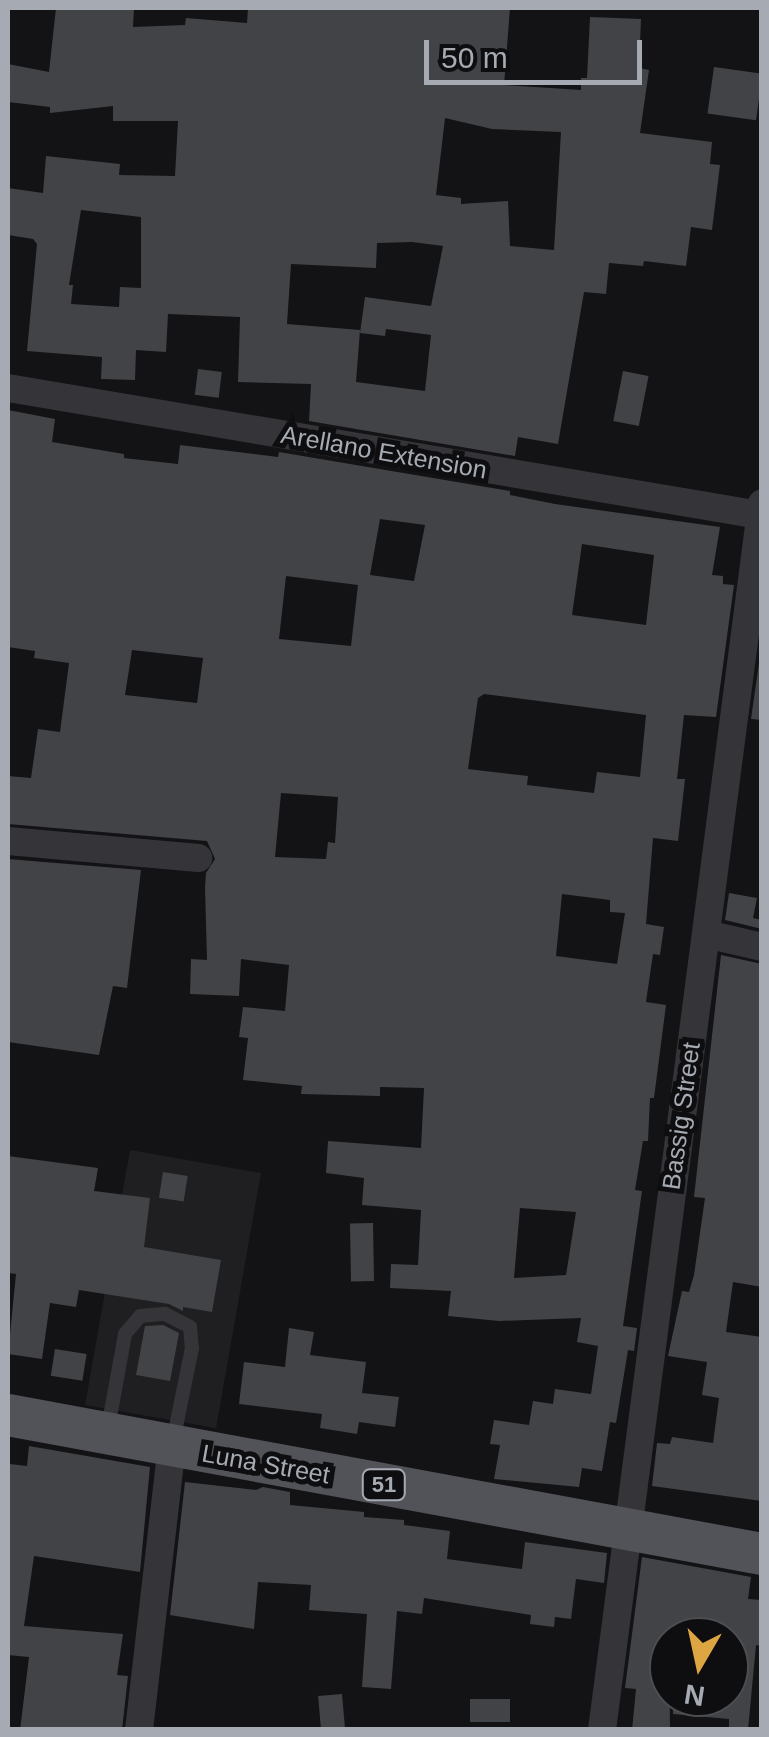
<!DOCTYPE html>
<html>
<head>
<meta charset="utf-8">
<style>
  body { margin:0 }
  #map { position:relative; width:769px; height:1737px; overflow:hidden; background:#131315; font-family:Arial,sans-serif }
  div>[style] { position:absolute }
  .built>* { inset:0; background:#1f1f21; transform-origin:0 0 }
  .building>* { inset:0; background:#424347; transform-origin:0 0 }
  .lane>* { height:14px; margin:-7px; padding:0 7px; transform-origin:7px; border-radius:7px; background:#353539 }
  .street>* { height:28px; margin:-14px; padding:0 14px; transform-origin:14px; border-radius:14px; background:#353539 }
  .primary>* { height:42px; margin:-21px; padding:0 21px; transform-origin:21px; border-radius:21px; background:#515358 }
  span { translate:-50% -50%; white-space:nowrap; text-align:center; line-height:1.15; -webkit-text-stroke:10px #0e0e10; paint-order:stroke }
  .shield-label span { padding:2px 8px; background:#0e0e10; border:2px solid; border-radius:8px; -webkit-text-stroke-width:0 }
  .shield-label { font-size:22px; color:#a6abb3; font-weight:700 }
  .street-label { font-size:25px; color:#a6abb3 }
  .frame { position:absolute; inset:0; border:10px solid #a6abb3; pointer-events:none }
  .north { position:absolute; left:649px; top:1617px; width:100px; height:100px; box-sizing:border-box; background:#0e0e10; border:2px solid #4b4d51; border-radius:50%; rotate:189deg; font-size:28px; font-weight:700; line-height:40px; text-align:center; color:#a6abb3 }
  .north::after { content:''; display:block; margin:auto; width:35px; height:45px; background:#dda643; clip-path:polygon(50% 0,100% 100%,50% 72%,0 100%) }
  .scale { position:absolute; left:424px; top:40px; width:218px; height:45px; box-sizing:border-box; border:5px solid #a6abb3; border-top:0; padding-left:12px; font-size:30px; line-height:35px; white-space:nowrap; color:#a6abb3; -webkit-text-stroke:8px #0e0e10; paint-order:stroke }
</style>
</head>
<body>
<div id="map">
  <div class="built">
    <i style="left:130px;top:1150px;width:133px;height:259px;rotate:10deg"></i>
  </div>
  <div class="building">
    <i style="clip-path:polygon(evenodd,56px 8px,134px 8px,133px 27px,185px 25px,186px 18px,247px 23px,248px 8px,510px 8px,504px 85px,581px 90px,581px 78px,587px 78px,590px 17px,641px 19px,639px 68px,649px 70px,640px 133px,712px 142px,710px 164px,720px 165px,712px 230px,691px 227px,686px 266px,644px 261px,643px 266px,609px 263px,606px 294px,584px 292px,558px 444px,518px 437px,515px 456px,309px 421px,311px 384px,238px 382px,240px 317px,168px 314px,166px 352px,136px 350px,135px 380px,101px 379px,102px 357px,27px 351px,37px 244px,33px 239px,8px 235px,8px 188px,43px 193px,46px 156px,120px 164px,119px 175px,175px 176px,178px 121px,113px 121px,113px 106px,50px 113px,50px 107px,8px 102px,8px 64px,49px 72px,56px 8px,445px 118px,492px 129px,561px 132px,554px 250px,510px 246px,508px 201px,461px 204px,461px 198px,436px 195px,445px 118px,56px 8px,81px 210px,141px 217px,141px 288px,120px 287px,119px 307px,71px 304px,73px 285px,69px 285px,81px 210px,56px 8px,412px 242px,443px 246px,431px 306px,365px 297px,360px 333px,385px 336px,386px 329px,431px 335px,425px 391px,356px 382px,360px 330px,287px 324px,291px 264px,376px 268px,377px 243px,412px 242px)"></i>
    <i style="left:714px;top:67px;width:49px;height:47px;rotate:8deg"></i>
    <i style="left:198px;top:369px;width:24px;height:26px;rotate:7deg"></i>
    <i style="left:623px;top:371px;width:26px;height:51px;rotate:11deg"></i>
    <i style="clip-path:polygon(evenodd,8px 410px,55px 419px,52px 442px,124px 454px,124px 458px,178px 464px,180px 445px,278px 457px,279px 452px,510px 491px,510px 495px,555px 504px,720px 527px,712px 575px,723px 576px,723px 584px,734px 585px,716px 717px,684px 715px,677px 779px,685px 779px,678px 841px,653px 838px,646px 924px,664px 927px,660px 955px,653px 954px,646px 1002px,666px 1005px,654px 1098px,650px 1098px,648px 1141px,643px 1141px,635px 1190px,642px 1191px,623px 1326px,637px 1328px,634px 1351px,628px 1350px,616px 1423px,610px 1422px,602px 1471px,582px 1468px,579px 1487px,494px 1479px,500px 1445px,490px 1444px,494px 1420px,529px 1425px,533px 1401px,553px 1404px,555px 1389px,591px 1394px,598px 1346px,577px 1342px,581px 1318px,499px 1321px,448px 1316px,451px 1291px,390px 1288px,391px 1264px,418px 1265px,421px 1210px,362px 1205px,364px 1178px,326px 1173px,328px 1141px,421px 1148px,424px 1088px,380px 1087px,380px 1096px,301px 1094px,302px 1086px,243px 1080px,248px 1038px,239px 1037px,243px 1007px,285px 1011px,289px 965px,241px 959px,239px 996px,190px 994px,191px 959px,207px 960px,205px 887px,206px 873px,215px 859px,207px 841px,8px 824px,8px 776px,31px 778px,38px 729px,60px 732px,69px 663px,34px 658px,35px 651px,8px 647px,8px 410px,380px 519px,425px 525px,414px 581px,370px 575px,380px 519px,8px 410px,582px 544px,654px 555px,646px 625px,572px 615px,582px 544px,8px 410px,286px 576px,358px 585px,351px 646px,279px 639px,286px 576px,8px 410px,132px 650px,203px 658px,197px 703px,125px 695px,132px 650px,8px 410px,484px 694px,646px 715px,640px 777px,597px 772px,594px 793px,527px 785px,528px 776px,468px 769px,478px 698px,484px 694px,8px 410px,281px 793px,338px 797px,335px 843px,328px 842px,326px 859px,275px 857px,281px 793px,8px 410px,562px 894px,610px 900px,610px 912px,625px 913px,617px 964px,556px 956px,562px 894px,8px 410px,520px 1208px,576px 1212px,566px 1275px,514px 1278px,520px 1208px)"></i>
    <i style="clip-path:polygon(762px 642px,762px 720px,751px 719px)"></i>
    <i style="clip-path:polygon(8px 859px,141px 870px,127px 988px,113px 986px,99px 1055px,8px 1042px)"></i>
    <i style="clip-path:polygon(729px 893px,757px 898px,753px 918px,762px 920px,762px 929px,725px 920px)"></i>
    <i style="clip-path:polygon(721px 955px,762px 964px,762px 1287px,733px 1282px,726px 1332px,762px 1337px,762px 1501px,652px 1486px,657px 1443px,670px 1444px,672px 1437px,713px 1443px,719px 1398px,702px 1395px,707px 1362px,668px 1356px,682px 1291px,689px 1292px,694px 1275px,705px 1198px,694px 1197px)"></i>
    <i style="clip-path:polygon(8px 1156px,98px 1168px,94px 1191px,150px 1198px,144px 1247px,221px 1260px,212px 1312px,183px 1307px,183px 1311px,169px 1304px,79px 1290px,76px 1307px,50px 1303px,42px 1359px,8px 1354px,16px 1274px,8px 1273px)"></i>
    <i style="left:163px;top:1172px;width:25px;height:26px;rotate:9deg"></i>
    <i style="left:373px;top:1223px;width:58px;height:23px;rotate:89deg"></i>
    <i style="clip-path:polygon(163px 1325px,179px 1333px,170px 1381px,136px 1375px,145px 1326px)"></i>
    <i style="clip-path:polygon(289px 1328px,314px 1332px,310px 1355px,366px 1362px,362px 1393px,399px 1397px,395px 1427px,359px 1422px,357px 1434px,320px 1428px,322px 1414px,239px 1404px,244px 1362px,285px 1367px)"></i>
    <i style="left:55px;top:1349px;width:32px;height:27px;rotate:9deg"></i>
    <i style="clip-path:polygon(29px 1446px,150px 1467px,140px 1572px,34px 1556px,24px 1626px,123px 1634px,117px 1675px,128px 1676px,122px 1730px,20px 1730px,29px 1657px,8px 1655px,8px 1483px,10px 1464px,27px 1466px)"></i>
    <i style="clip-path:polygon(185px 1482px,256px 1490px,263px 1487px,290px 1492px,290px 1505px,364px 1512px,364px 1517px,404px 1520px,404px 1525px,450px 1531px,447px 1559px,522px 1569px,525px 1542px,607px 1553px,604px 1583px,576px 1579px,571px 1619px,555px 1617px,554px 1627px,530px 1624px,531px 1615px,424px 1598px,422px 1614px,397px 1611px,391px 1689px,362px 1687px,367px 1614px,309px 1610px,311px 1585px,258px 1582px,254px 1629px,170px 1615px)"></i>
    <i style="clip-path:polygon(642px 1557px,751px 1577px,748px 1599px,762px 1600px,762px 1646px,756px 1645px,748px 1730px,729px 1730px,729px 1719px,673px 1714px,673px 1697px,729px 1697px,729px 1637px,669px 1637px,670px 1730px,632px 1730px,636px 1689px,625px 1688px)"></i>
    <i style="left:342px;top:1694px;width:34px;height:24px;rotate:85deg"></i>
    <i style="left:470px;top:1699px;width:40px;height:23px"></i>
  </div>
  <div class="lane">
    <i style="left:108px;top:1428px;width:96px;rotate:-79.7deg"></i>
    <i style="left:125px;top:1334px;width:23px;rotate:-50deg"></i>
    <i style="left:140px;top:1316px;width:25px;rotate:-5deg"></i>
    <i style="left:165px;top:1314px;width:28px;rotate:27deg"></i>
    <i style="left:190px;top:1327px;width:21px;rotate:85deg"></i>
    <i style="left:192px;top:1348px;width:95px;rotate:101.5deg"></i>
  </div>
  <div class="street">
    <i style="left:8px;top:388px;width:763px;rotate:9.59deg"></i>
    <i style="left:8px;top:841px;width:191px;rotate:5.1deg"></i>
    <i style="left:706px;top:934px;width:57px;rotate:13.1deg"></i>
    <i style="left:139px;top:1730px;width:286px;rotate:-83.4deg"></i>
    <i style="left:602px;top:1730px;width:1237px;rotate:-82.57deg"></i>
  </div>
  <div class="primary">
    <i style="left:8px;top:1415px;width:767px;rotate:10.45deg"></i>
  </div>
  <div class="shield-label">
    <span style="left:384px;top:1485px">51</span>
  </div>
  <div class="street-label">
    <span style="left:384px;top:452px;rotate:10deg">Arellano Extension</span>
    <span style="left:681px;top:1116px;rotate:-82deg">Bassig Street</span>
    <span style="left:266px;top:1464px;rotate:10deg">Luna Street</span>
  </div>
  <div class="frame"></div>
  <div class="north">N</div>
  <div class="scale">50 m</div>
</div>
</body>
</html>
